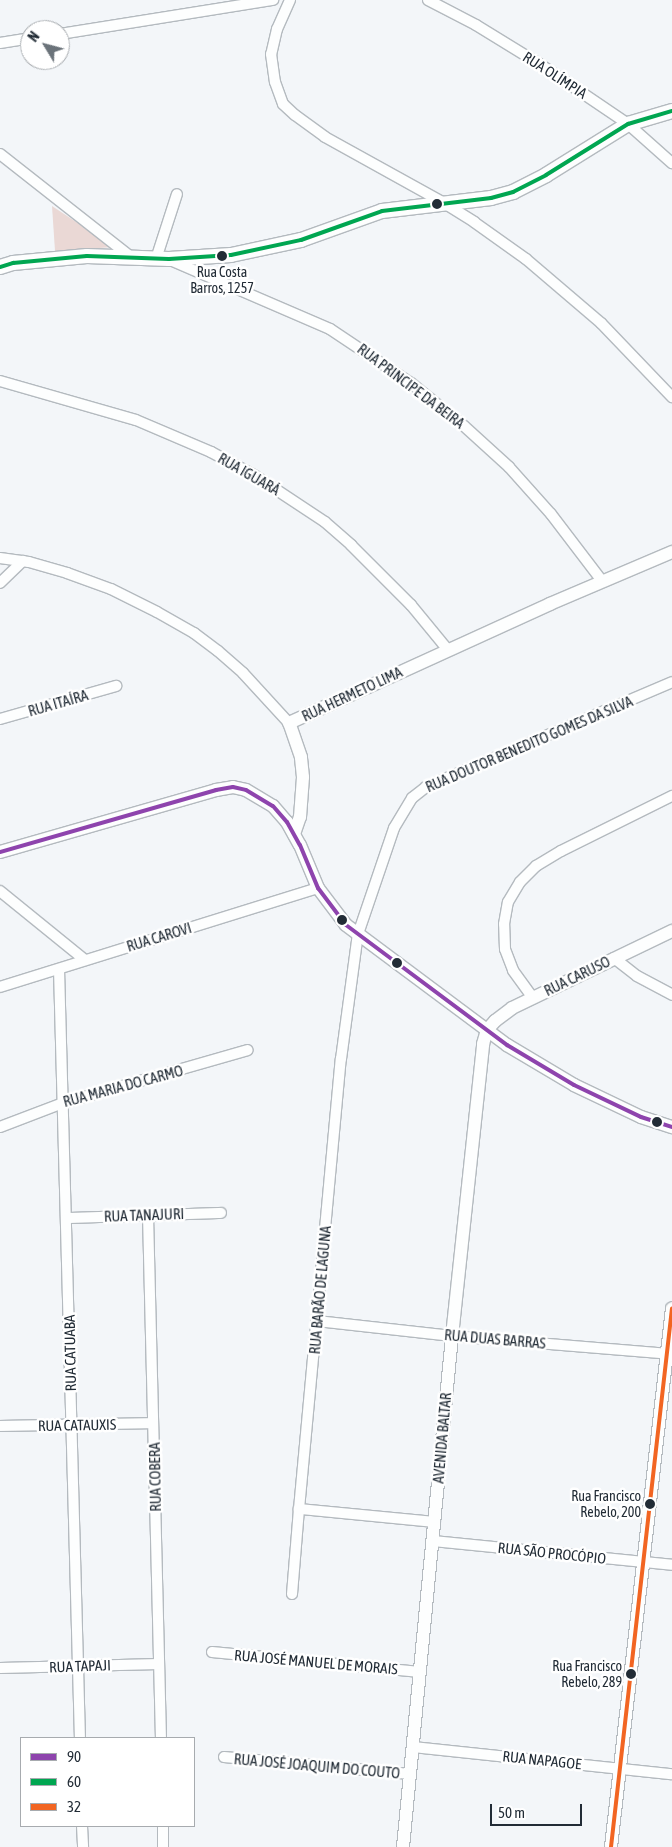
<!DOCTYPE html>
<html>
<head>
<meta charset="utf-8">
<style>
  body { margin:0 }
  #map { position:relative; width:672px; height:1847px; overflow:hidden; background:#f3f6f9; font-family:"Asap Condensed",sans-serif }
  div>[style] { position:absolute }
  .green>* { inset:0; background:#ead8d5 }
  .roads { filter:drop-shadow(1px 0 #b4babf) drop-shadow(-1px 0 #b4babf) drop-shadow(0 1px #b4babf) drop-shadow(0 -1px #b4babf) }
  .minor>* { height:10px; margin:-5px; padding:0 5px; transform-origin:5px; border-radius:5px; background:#fdfefe }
  .tertiary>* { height:12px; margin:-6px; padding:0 6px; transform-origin:6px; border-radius:6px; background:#fdfefe }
  .secondary>* { height:14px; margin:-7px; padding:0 7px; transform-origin:7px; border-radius:7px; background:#fdfefe }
  .bus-1>* { height:4px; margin:-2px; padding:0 2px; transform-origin:2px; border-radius:2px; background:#8e44ad }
  .bus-2>* { height:4px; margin:-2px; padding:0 2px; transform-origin:2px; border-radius:2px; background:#00a651 }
  .bus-3>* { height:4px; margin:-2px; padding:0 2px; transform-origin:2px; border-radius:2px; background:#f26522 }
  .dots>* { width:14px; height:14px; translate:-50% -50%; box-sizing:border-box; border:2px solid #fff; border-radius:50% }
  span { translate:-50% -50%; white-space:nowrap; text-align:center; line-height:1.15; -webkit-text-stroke:5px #fff; paint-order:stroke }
  .bus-label { font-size:14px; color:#222c36 }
  .right { translate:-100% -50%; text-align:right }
  .street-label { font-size:15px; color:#222c36 }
  .legend { position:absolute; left:20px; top:1737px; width:175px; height:90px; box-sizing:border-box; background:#fff; border:1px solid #a7abaf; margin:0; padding:6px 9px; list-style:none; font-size:15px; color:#222c36 }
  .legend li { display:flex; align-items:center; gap:10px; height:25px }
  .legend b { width:25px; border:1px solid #a7abaf }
  .north { position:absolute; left:20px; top:20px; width:50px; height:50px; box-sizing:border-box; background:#fff; border:1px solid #a7abaf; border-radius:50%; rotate:307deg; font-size:14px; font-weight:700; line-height:20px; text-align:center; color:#222c36 }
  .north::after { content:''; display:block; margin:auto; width:18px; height:22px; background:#6b737a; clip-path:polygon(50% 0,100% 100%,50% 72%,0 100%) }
  .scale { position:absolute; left:490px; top:1804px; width:92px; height:22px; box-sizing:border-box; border:2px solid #222c36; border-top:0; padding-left:6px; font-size:15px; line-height:18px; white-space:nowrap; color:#222c36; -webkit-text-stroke:4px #fff; paint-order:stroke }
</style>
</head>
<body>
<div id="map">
  <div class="green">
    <i style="clip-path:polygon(52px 206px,114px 247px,55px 251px)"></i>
  </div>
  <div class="roads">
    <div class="minor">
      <i style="left:290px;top:0;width:32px;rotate:114deg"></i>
      <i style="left:277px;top:29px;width:26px;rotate:103deg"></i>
      <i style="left:271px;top:54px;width:28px;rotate:82deg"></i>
      <i style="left:275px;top:82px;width:23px;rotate:70deg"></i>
      <i style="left:283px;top:104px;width:16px;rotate:43deg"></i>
      <i style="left:295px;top:115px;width:37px;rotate:36deg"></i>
      <i style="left:325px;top:137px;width:136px;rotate:29deg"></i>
      <i style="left:444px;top:203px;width:36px;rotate:32deg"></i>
      <i style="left:474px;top:222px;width:64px;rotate:35.4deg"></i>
      <i style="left:526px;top:259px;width:99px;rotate:40.5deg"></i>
      <i style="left:601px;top:323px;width:103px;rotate:46.2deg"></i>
      <i style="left:428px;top:0;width:54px;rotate:27.5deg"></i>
      <i style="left:476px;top:25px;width:73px;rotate:31.5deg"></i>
      <i style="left:538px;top:63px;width:109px;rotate:34.1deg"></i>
      <i style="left:628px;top:124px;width:59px;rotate:41.6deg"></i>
      <i style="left:60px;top:34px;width:216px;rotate:-9.1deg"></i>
      <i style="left:0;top:43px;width:30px;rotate:-9deg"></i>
      <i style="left:0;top:154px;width:167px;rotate:38.2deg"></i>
      <i style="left:156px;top:259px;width:68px;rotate:-72.1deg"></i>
      <i style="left:170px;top:260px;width:174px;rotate:23.3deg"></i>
      <i style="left:330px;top:329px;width:97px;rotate:33.7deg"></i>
      <i style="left:411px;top:383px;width:68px;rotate:39.1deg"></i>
      <i style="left:464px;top:426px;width:61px;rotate:42.3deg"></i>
      <i style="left:509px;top:467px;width:63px;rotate:48.2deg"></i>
      <i style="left:551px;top:514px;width:84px;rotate:52.7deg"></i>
      <i style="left:0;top:381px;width:141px;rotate:16deg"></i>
      <i style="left:136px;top:420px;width:82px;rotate:23.1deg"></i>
      <i style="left:211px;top:452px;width:49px;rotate:28.1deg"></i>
      <i style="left:254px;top:475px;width:85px;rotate:33.5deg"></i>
      <i style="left:325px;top:522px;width:35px;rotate:41deg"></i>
      <i style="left:351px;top:545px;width:85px;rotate:45deg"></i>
      <i style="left:411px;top:605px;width:58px;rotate:50.6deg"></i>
      <i style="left:0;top:558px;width:29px;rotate:8deg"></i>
      <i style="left:29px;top:562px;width:40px;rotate:16deg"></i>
      <i style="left:67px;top:573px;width:47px;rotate:20deg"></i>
      <i style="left:111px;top:589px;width:51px;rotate:26.6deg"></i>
      <i style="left:157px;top:612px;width:43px;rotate:29.6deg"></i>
      <i style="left:194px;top:633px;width:30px;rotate:37deg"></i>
      <i style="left:218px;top:651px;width:33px;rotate:41deg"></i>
      <i style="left:243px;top:673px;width:68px;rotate:47.4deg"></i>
      <i style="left:0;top:583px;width:32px;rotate:-44deg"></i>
      <i style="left:0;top:719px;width:121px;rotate:-15.9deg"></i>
      <i style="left:0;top:891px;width:109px;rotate:39.1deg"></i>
      <i style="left:614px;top:958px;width:29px;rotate:38deg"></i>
      <i style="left:637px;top:976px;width:40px;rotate:28deg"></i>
      <i style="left:59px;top:969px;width:769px;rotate:88.44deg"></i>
      <i style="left:0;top:987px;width:333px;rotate:-17.3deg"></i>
      <i style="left:533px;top:998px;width:34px;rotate:-126deg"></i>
      <i style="left:513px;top:970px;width:22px;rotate:-111deg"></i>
      <i style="left:505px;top:949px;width:25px;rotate:-92deg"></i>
      <i style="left:504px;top:924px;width:22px;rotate:-80deg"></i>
      <i style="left:508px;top:902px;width:23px;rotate:-59deg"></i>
      <i style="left:520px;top:882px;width:23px;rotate:-45deg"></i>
      <i style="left:536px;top:866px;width:29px;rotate:-31deg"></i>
      <i style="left:561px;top:851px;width:124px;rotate:-26.4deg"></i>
      <i style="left:0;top:1127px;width:67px;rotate:-20.9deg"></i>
      <i style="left:63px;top:1103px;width:192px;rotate:-16deg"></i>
      <i style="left:148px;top:1215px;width:523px;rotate:88.58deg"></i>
      <i style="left:67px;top:1218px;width:154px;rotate:-1.9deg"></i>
      <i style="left:317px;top:1321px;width:136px;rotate:6.3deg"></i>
      <i style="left:452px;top:1336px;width:221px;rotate:4.7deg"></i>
      <i style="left:0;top:1426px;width:153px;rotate:-1.1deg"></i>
      <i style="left:435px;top:1522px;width:137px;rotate:-174.5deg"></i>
      <i style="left:299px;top:1509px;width:452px;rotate:-84.7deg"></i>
      <i style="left:341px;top:1059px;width:126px;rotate:-82.3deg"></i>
      <i style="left:358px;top:934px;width:112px;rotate:-71.2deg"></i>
      <i style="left:394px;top:828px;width:35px;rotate:-59deg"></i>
      <i style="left:412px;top:798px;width:18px;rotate:-38deg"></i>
      <i style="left:426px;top:787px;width:267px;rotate:-23.1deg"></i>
      <i style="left:433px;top:1541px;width:240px;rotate:5.7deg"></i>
      <i style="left:292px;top:1594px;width:85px;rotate:-85.3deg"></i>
      <i style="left:212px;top:1652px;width:209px;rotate:5.5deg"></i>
      <i style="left:0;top:1668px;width:159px;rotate:-1.4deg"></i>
      <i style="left:413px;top:1747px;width:260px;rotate:6deg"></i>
      <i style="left:224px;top:1757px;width:187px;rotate:5.2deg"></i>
      <i style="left:82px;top:1826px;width:21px;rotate:87deg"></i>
      <i style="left:163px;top:1826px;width:21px;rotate:90deg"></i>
    </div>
    <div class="tertiary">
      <i style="left:294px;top:834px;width:18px;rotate:-71deg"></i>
      <i style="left:300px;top:817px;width:40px;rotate:-85.7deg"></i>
      <i style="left:303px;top:777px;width:20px;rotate:-96deg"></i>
      <i style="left:301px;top:757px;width:36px;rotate:-109deg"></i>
      <i style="left:289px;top:723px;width:287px;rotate:-24.5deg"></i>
      <i style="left:550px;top:604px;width:133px;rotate:-23.1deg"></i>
      <i style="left:0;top:852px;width:225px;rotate:-16deg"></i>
      <i style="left:216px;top:790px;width:17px;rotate:-10deg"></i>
      <i style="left:233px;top:787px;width:13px;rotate:13deg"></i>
      <i style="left:246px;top:790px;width:31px;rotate:31deg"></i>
      <i style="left:273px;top:806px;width:21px;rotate:49deg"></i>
      <i style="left:287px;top:822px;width:26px;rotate:61deg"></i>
      <i style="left:300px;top:845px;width:47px;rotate:67.3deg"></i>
      <i style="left:318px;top:888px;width:46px;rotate:52.9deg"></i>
      <i style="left:346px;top:925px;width:201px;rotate:36.7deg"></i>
      <i style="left:507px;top:1045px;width:78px;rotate:30.8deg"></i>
      <i style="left:574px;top:1085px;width:74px;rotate:25.5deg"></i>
      <i style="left:641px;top:1117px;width:33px;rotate:18deg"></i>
      <i style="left:403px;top:1847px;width:513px;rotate:-84.52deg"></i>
      <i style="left:452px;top:1336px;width:294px;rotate:-83.9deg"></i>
      <i style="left:483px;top:1044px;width:15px;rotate:-74deg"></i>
      <i style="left:487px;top:1030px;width:12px;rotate:-48deg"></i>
      <i style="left:495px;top:1021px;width:21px;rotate:-37deg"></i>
      <i style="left:512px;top:1008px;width:178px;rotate:-25.7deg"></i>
      <i style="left:611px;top:1847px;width:542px;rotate:-83.54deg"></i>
    </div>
    <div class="secondary">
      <i style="left:0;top:267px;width:14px;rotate:-17deg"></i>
      <i style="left:13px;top:263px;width:74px;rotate:-5.4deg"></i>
      <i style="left:87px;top:256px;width:82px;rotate:2.1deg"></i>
      <i style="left:169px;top:259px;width:62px;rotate:-3.7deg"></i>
      <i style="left:231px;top:255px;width:72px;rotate:-12.1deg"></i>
      <i style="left:301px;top:240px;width:86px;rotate:-19.7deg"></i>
      <i style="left:382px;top:211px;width:110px;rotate:-6.8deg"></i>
      <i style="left:491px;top:198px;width:23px;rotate:-15deg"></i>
      <i style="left:513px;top:192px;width:37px;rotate:-27deg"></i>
      <i style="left:546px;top:175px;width:97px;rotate:-31.9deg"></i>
      <i style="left:628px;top:124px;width:46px;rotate:-16.5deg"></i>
    </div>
  </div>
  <div class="bus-1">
    <i style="left:0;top:852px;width:225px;rotate:-16deg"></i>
    <i style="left:216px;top:790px;width:17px;rotate:-10deg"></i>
    <i style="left:233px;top:787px;width:13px;rotate:13deg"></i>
    <i style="left:246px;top:790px;width:31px;rotate:31deg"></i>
    <i style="left:273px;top:806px;width:21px;rotate:49deg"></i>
    <i style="left:287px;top:822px;width:26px;rotate:61deg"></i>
    <i style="left:300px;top:845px;width:47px;rotate:67.3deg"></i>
    <i style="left:318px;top:888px;width:46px;rotate:52.9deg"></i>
    <i style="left:346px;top:925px;width:201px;rotate:36.7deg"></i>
    <i style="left:507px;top:1045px;width:78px;rotate:30.8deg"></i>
    <i style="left:574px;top:1085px;width:74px;rotate:25.5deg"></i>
    <i style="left:641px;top:1117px;width:33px;rotate:18deg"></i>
  </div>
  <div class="bus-2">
    <i style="left:0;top:267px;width:14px;rotate:-17deg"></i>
    <i style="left:13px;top:263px;width:74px;rotate:-5.4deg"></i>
    <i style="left:87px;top:256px;width:82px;rotate:2.1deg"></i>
    <i style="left:169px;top:259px;width:62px;rotate:-3.7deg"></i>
    <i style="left:231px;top:255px;width:72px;rotate:-12.1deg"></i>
    <i style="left:301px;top:240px;width:86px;rotate:-19.7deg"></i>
    <i style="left:382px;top:211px;width:110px;rotate:-6.8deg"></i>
    <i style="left:491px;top:198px;width:23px;rotate:-15deg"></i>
    <i style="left:513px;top:192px;width:37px;rotate:-27deg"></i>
    <i style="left:546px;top:175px;width:97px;rotate:-31.9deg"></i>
    <i style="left:628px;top:124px;width:46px;rotate:-16.5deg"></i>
  </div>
  <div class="bus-3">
    <i style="left:611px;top:1847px;width:542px;rotate:-83.54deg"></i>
  </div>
  <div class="dots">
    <i style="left:437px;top:204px;background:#222c36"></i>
    <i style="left:222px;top:256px;background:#222c36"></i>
    <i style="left:342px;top:920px;background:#222c36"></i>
    <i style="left:397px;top:963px;background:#222c36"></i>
    <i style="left:657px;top:1122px;background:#222c36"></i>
    <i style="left:650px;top:1504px;background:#222c36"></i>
    <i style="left:631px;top:1674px;background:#222c36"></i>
  </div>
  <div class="bus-label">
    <span style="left:222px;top:280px">Rua Costa<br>Barros, 1257</span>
    <span class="right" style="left:641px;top:1504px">Rua Francisco<br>Rebelo, 200</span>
    <span class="right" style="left:622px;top:1674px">Rua Francisco<br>Rebelo, 289</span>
  </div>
  <div class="street-label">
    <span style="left:555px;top:75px;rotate:33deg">RUA OLÍMPIA</span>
    <span style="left:411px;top:386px;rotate:37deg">RUA PRINCIPE DA BEIRA</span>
    <span style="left:249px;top:474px;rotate:30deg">RUA IGUARÁ</span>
    <span style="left:352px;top:694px;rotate:-25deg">RUA HERMETO LIMA</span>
    <span style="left:58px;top:703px;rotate:-16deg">RUA ITAÍRA</span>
    <span style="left:529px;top:744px;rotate:-23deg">RUA DOUTOR BENEDITO GOMES DA SILVA</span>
    <span style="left:159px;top:937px;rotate:-17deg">RUA CAROVI</span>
    <span style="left:577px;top:976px;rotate:-26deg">RUA CARUSO</span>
    <span style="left:123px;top:1086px;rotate:-15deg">RUA MARIA DO CARMO</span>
    <span style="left:144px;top:1215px;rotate:-2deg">RUA TANAJURI</span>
    <span style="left:320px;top:1290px;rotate:-85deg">RUA BARÃO DE LAGUNA</span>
    <span style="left:495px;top:1339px;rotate:5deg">RUA DUAS BARRAS</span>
    <span style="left:70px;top:1353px;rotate:-91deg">RUA CATUABA</span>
    <span style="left:77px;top:1425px;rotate:-1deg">RUA CATAUXIS</span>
    <span style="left:442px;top:1438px;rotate:-85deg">AVENIDA BALTAR</span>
    <span style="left:155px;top:1477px;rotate:-91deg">RUA COBERA</span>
    <span style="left:552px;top:1553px;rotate:6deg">RUA SÃO PROCÓPIO</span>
    <span style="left:316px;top:1662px;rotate:5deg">RUA JOSÉ MANUEL DE MORAIS</span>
    <span style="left:80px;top:1666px;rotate:-2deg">RUA TAPAJI</span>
    <span style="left:542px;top:1760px;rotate:6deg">RUA NAPAGOE</span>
    <span style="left:317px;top:1766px;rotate:5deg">RUA JOSÉ JOAQUIM DO COUTO</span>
  </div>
  <ul class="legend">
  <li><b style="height:6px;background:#8e44ad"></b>90</li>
  <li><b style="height:6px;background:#00a651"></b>60</li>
  <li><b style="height:6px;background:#f26522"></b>32</li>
  </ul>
  <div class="north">N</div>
  <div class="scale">50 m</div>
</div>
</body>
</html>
